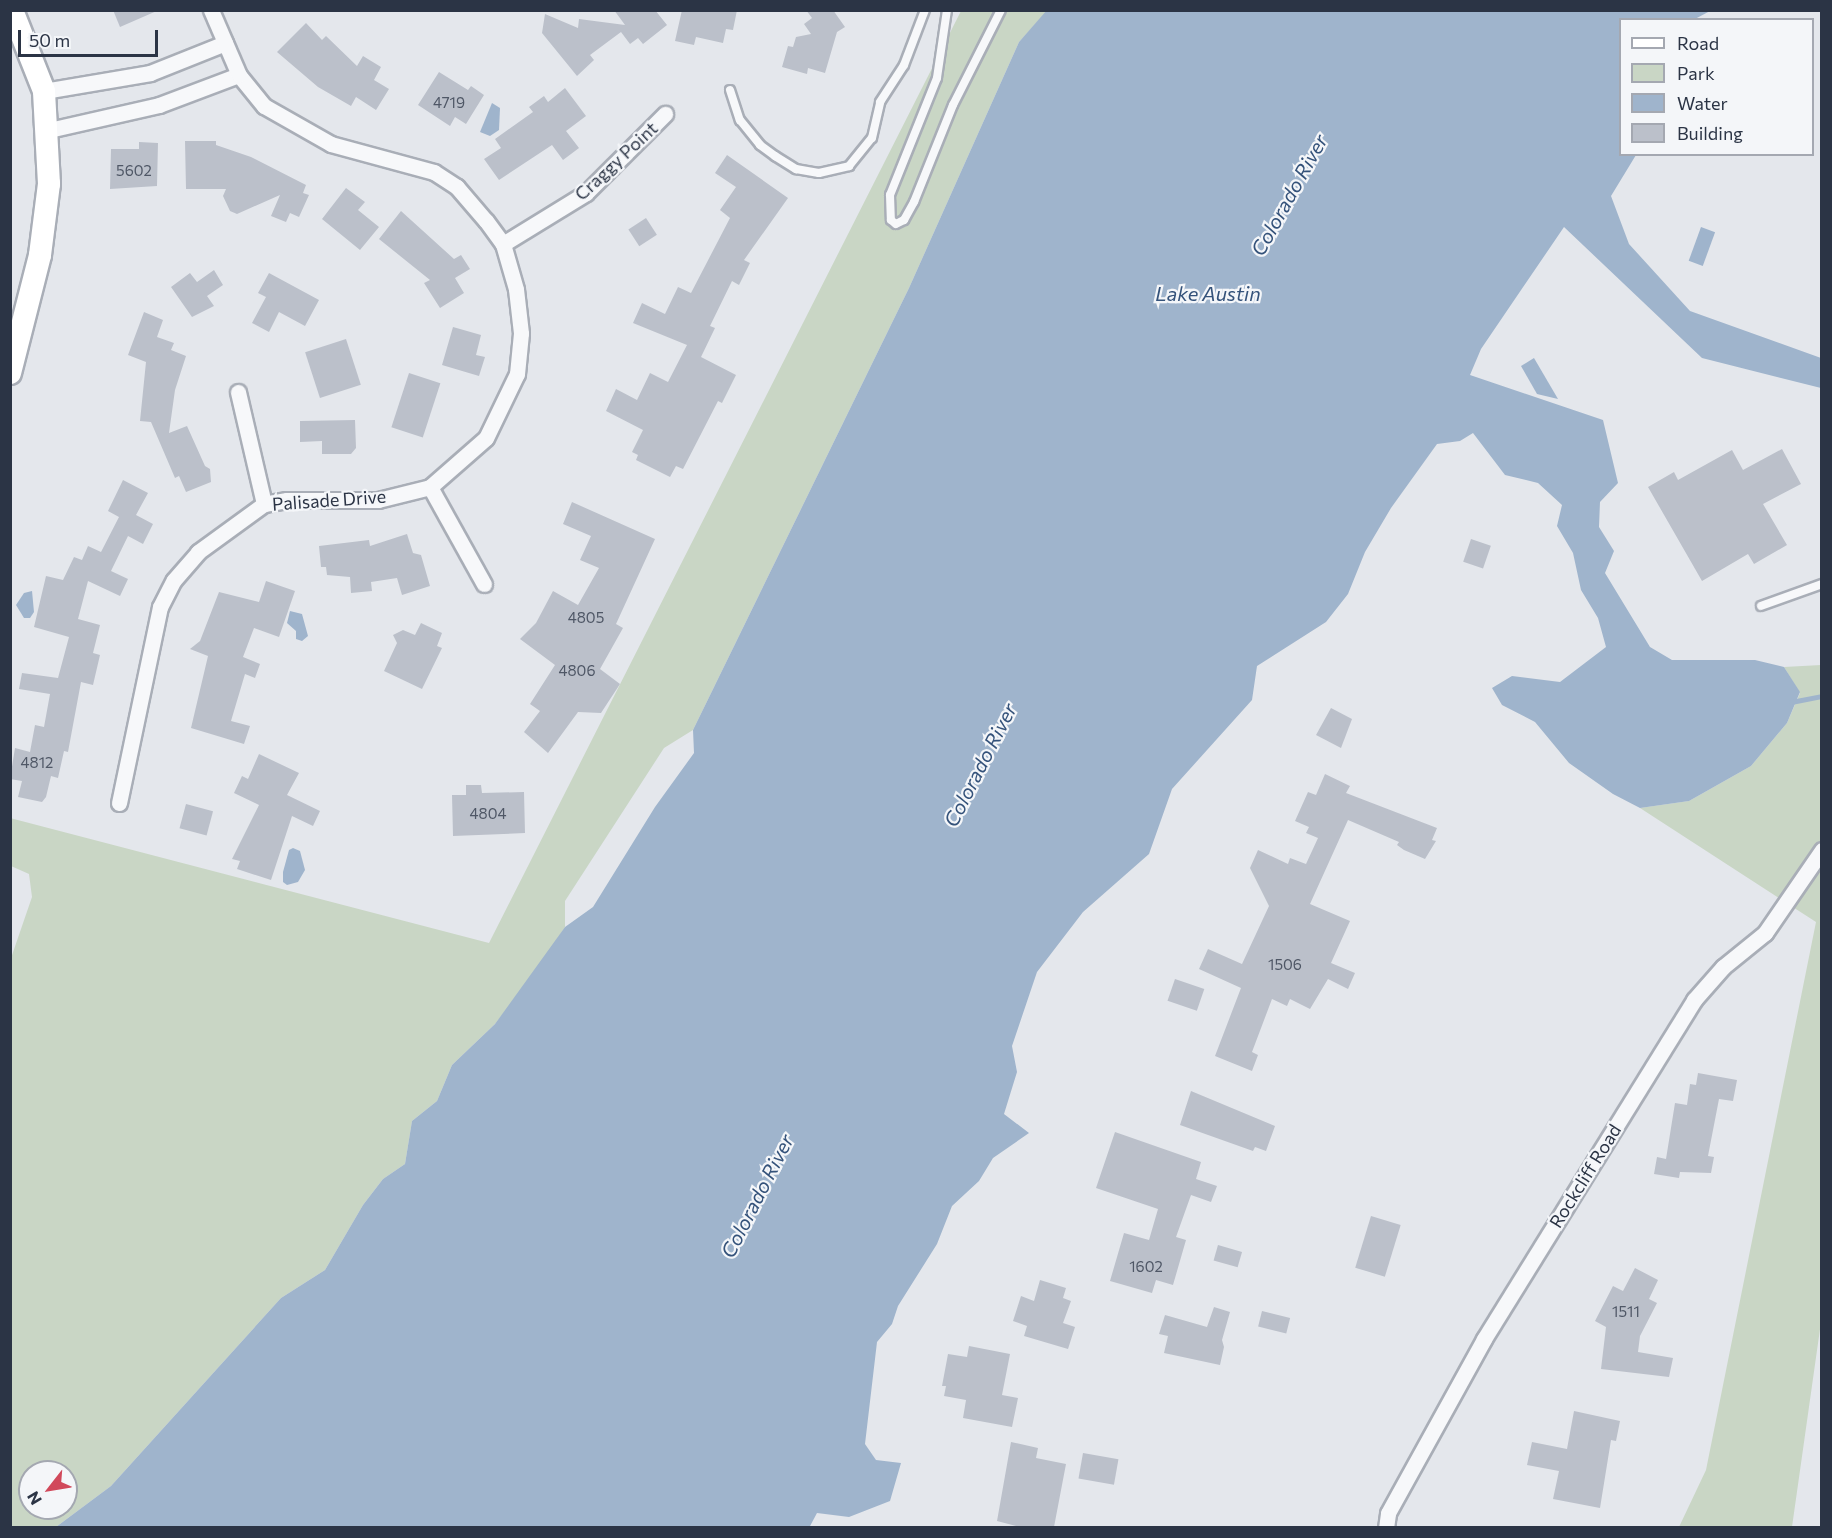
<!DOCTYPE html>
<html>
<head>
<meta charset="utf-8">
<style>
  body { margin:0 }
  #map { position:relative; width:1832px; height:1538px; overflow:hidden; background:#e4e7ec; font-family:Commissioner,sans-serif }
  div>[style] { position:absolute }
  .green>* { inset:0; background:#c9d6c5 }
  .water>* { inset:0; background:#9fb4cc; transform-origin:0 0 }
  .stream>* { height:5px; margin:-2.5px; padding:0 2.5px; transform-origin:2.5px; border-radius:2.5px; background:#9fb4cc }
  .building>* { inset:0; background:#bbc0ca; transform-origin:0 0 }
  .roads { filter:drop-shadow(2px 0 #a9aeb7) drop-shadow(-2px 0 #a9aeb7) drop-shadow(0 2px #a9aeb7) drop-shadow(0 -2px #a9aeb7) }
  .service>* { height:8px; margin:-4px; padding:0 4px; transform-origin:4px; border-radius:4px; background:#f7f8fa }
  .minor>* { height:15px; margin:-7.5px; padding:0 7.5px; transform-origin:7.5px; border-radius:7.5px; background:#f7f8fa }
  .primary>* { height:22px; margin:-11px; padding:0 11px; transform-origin:11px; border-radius:11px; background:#fff }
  span { translate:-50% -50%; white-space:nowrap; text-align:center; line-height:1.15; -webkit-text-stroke:4.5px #f4f6f9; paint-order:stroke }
  .number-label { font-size:15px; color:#4f5766 }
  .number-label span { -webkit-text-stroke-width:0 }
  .street-label { font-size:18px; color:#2b3445 }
  .water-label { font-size:20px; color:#34527a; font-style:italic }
  .frame { position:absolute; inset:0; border:12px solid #2b3445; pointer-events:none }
  .legend { position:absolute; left:1619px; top:18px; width:195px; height:138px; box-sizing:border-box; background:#f4f6f9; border:2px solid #a4a8b1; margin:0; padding:8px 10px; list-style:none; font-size:18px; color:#2b3445 }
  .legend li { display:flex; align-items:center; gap:12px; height:30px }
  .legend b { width:30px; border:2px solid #a4a8b1 }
  .north { position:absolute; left:18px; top:1460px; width:60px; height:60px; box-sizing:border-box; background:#f4f6f9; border:2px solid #a4a8b1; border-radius:50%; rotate:239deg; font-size:16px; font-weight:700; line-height:24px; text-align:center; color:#2b3445 }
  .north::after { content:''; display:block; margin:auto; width:21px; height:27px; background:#d1495b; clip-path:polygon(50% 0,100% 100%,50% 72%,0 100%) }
  .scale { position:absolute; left:18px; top:30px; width:140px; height:27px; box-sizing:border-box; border:3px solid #2b3445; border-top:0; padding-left:8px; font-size:18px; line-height:21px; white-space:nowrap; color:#2b3445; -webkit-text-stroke:4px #f4f6f9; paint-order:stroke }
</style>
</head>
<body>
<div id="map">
  <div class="green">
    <i style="clip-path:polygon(evenodd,961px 11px,1047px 11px,1019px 42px,909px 288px,693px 730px,664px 748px,565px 901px,565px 927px,535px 973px,495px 1024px,452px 1065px,437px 1101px,412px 1121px,405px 1164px,383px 1179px,363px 1205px,325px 1270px,281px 1298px,111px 1486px,56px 1527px,11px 1527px,10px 961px,32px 897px,29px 874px,11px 866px,10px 818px,489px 943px,961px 11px,30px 1472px,66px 1472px,66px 1508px,30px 1508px,30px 1472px)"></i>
    <i style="clip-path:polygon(1821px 665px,1822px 1315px,1792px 1527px,1679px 1527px,1706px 1470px,1816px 922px,1640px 808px,1689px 801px,1751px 766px,1787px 723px,1800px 693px,1784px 667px)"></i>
  </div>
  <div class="water">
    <i style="clip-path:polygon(1047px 10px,1710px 11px,1695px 19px,1620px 20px,1620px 154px,1636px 155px,1611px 196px,1629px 244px,1690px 311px,1821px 358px,1821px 388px,1702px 358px,1564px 227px,1481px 349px,1470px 375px,1603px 420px,1618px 483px,1600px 502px,1599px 527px,1614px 551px,1605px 573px,1650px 647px,1672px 660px,1755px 660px,1784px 667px,1800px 692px,1787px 723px,1751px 766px,1689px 801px,1640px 808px,1613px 794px,1569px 763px,1535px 722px,1502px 705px,1492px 688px,1512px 676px,1560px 682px,1606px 647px,1598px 618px,1581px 590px,1573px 553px,1557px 526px,1562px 505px,1538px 483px,1505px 475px,1473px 433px,1460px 441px,1437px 444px,1391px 508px,1365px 552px,1348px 594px,1326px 622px,1257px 666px,1252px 700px,1172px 789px,1149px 854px,1083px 912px,1037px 972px,1012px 1046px,1017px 1072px,1004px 1114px,1029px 1133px,993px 1158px,979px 1181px,952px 1206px,937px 1244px,898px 1306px,892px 1324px,877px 1342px,865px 1444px,876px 1460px,901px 1463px,890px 1501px,849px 1517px,817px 1513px,809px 1528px,56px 1527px,111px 1486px,281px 1298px,325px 1270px,363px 1205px,383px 1179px,405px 1164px,412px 1121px,437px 1101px,452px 1065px,495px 1024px,565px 927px,593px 907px,655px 807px,694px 753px,693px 730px,909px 288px,1019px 42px)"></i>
    <i style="clip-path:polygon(492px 103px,500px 108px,499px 130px,490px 136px,480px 132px)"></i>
    <i style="left:1701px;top:227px;width:15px;height:36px;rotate:20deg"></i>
    <i style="clip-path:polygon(1534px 358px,1558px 399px,1537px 394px,1521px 366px)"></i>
    <i style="clip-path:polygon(32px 591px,34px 612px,30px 618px,24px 618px,16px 605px,24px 593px)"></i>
    <i style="clip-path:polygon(290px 611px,302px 614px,308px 636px,302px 641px,296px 639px,296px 631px,287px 623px)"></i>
    <i style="clip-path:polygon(293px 848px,300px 851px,305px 870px,298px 882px,287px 885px,283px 882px,283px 872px,289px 850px)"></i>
  </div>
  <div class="stream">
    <i style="left:1791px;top:702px;width:32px;rotate:-11deg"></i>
  </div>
  <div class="building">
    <i style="clip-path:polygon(113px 10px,159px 10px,120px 27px)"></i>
    <i style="clip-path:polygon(614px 10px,655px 10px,667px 25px,643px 44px,638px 38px,630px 44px,621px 32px,590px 55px,594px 60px,577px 76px,542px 33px,545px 14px,578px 28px,579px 19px,625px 25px)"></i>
    <i style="clip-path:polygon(682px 10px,737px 10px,733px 30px,726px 29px,723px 43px,696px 37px,694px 45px,675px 41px)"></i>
    <i style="clip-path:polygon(806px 10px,833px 10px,845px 27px,837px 32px,825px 73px,808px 68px,807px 74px,782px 67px,788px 46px,793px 47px,796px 37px,811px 34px,804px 24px,812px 18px)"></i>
    <i style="clip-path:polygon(306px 23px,322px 40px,326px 36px,357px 66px,363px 56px,381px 67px,374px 80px,389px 89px,376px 110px,356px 97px,351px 106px,318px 87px,277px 52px)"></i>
    <i style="clip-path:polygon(439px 72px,468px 90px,471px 86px,484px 95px,466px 124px,455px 117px,450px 126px,418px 105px)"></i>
    <i style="clip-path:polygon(565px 88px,586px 116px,566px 131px,579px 148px,563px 160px,552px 145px,499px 180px,484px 159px,501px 148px,495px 139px,533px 112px,529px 107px,544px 96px,548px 102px)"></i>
    <i style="clip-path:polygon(185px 141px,216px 141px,216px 145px,251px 157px,306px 185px,303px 193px,309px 195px,299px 217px,290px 213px,286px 222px,271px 216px,280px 195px,237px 214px,230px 211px,223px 196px,226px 189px,186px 189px)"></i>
    <i style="clip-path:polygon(139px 142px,158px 143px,157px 186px,110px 189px,111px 149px,139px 149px)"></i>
    <i style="clip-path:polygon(727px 155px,788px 198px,744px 260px,750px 263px,739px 285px,732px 281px,710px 326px,715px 328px,701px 357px,736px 375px,722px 403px,718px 401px,683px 469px,676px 466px,670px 477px,636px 460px,638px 455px,632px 452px,643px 430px,606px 411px,616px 389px,637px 400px,650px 373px,668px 382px,687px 345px,633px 323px,642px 303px,665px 314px,678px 287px,691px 293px,730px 218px,720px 210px,736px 187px,715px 173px)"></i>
    <i style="clip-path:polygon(346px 188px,365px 202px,358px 210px,379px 227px,360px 250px,322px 219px)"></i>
    <i style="clip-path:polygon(401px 211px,454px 259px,461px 255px,470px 269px,455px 278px,464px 293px,440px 308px,424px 283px,430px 280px,379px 239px)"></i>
    <i style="left:646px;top:218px;width:20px;height:21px;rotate:57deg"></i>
    <i style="clip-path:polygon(214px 270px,223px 285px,207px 296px,214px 306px,192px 317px,171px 287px,190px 273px,197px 282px)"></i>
    <i style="clip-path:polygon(269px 273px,319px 300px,305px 326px,279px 312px,269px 332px,252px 323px,266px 297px,258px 293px)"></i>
    <i style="clip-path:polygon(144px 312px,163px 320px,157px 337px,174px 343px,171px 350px,186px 356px,175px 390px,169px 433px,187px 426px,205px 466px,210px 469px,211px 482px,186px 492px,179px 476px,175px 478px,151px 422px,140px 421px,146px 362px,128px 355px)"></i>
    <i style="clip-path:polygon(453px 327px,481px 335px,476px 355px,485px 357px,479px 376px,442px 365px)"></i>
    <i style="left:346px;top:339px;width:48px;height:43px;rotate:72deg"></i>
    <i style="left:409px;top:373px;width:33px;height:57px;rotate:18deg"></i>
    <i style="clip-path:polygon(355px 420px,356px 448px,351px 454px,322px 454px,322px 441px,300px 442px,300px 421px)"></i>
    <i style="clip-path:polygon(1782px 449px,1801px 484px,1763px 504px,1787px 545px,1754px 564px,1748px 554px,1702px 581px,1648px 487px,1674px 472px,1678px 480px,1732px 450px,1743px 470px)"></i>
    <i style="clip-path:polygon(123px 480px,148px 493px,136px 515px,153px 524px,143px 544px,128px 536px,111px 571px,128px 579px,120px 596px,88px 581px,78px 619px,100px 625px,93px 653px,100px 655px,93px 685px,81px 682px,68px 752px,64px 751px,58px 778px,51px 776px,46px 797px,42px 802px,18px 797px,22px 781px,10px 779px,15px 748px,30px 752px,35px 725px,44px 727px,50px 694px,19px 689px,22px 673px,58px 678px,69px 637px,34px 627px,46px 576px,63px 580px,74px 557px,82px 560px,88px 546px,101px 552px,119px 517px,108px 511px)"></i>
    <i style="clip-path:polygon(572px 502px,655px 539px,616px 624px,623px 628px,600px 669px,620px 684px,601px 713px,578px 712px,548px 753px,524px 732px,540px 711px,530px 704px,555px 665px,520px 639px,536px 623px,553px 591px,578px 605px,599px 568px,580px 560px,591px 536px,563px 524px)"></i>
    <i style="clip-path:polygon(407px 534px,413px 553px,421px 555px,430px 586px,402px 595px,397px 578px,371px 582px,372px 591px,351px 593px,350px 577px,327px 575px,326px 567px,321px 567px,319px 546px,369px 540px,370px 546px)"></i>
    <i style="left:1471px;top:539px;width:21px;height:24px;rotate:19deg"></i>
    <i style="clip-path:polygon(266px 581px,295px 591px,279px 637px,254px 628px,243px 657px,260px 664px,255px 678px,245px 674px,231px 721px,250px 726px,244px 744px,191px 728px,208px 656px,190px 649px,200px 641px,219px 592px,259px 602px)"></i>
    <i style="clip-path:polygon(421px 623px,442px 633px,437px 646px,442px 648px,422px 689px,384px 671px,397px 643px,393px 635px,403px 630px,415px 635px)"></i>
    <i style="clip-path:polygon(1331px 708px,1352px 719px,1341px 748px,1316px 735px)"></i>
    <i style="clip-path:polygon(259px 754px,299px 773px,287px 795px,320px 811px,313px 826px,292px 816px,271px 880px,237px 869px,240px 861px,232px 859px,259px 805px,234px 793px,242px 776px,248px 779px)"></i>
    <i style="clip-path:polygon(1325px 774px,1350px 786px,1346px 793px,1437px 828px,1432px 840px,1436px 841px,1425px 859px,1404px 850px,1397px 845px,1399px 842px,1348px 820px,1310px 904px,1350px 921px,1331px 963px,1355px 973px,1348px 989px,1328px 979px,1310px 1009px,1290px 999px,1287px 1006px,1272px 999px,1252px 1052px,1258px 1055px,1252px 1071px,1215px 1056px,1241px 988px,1199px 969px,1208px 949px,1242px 964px,1269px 906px,1250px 868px,1258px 850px,1288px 864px,1290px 858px,1306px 864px,1318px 838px,1306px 833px,1309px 827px,1295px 821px,1308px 792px,1316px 795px)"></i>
    <i style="clip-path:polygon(466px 785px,481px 785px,482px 793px,524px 792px,525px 833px,453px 836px,452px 795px,466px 795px)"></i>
    <i style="left:186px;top:804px;width:28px;height:25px;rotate:15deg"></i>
    <i style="left:1175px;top:979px;width:31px;height:23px;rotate:19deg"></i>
    <i style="clip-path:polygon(1698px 1073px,1737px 1080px,1733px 1101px,1719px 1099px,1708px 1156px,1714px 1157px,1711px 1173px,1680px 1172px,1679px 1178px,1654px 1174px,1657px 1157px,1666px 1159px,1675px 1103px,1687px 1105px,1690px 1084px,1696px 1085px)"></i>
    <i style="clip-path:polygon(1191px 1091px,1275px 1126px,1266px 1151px,1255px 1147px,1253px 1151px,1180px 1125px)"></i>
    <i style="clip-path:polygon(1115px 1132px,1201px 1162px,1196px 1179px,1217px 1186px,1211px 1202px,1191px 1195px,1176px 1237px,1186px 1240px,1173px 1285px,1156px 1280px,1152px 1293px,1110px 1281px,1124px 1233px,1149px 1240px,1158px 1209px,1096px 1188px)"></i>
    <i style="left:1371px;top:1216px;width:31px;height:54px;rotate:17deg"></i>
    <i style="left:1218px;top:1245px;width:25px;height:16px;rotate:16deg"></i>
    <i style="clip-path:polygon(1635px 1268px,1658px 1280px,1649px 1299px,1657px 1303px,1640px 1336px,1638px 1352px,1673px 1358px,1669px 1377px,1601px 1369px,1606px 1327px,1595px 1321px,1613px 1286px,1623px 1291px)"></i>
    <i style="clip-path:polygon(1040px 1280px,1066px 1288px,1063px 1298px,1071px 1301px,1063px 1323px,1075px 1327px,1068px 1349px,1024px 1336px,1027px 1326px,1013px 1321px,1021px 1296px,1034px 1301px)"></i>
    <i style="clip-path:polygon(1214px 1307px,1230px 1312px,1222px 1340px,1224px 1347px,1220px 1365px,1164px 1353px,1168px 1336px,1159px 1334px,1165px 1315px,1207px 1327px)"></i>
    <i style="left:1262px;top:1311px;width:29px;height:16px;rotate:14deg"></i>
    <i style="clip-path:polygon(969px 1346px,1010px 1354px,1002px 1395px,1018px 1398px,1012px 1427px,963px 1418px,966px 1400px,944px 1396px,946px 1386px,942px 1386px,948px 1354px,967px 1357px)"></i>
    <i style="clip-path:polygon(1574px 1411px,1620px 1421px,1616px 1441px,1611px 1440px,1600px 1508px,1553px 1499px,1559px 1471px,1527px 1465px,1532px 1442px,1567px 1449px)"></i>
    <i style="clip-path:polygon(1011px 1442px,1038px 1448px,1036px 1458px,1066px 1464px,1054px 1527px,1020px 1527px,997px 1521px)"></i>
    <i style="left:1083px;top:1453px;width:36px;height:26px;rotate:10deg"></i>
  </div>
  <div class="roads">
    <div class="service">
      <i style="left:947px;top:10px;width:69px;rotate:98.4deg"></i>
      <i style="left:937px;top:78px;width:126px;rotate:111.9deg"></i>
      <i style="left:890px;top:195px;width:25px;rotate:88deg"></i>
      <i style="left:891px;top:220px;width:6px;rotate:39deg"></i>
      <i style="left:896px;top:224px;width:9px;rotate:-27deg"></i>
      <i style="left:904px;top:220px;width:21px;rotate:-61deg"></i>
      <i style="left:914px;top:202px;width:105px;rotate:-68.1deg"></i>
      <i style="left:953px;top:105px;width:106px;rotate:-63.2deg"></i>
      <i style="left:730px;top:90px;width:32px;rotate:72deg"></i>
      <i style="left:740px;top:120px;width:32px;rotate:51deg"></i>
      <i style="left:760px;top:145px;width:19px;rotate:36deg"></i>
      <i style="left:775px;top:156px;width:25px;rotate:32deg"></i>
      <i style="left:796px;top:169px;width:23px;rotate:10deg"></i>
      <i style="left:819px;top:173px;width:31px;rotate:-13deg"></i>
      <i style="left:849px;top:166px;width:36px;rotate:-51deg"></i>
      <i style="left:872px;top:138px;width:37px;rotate:-77deg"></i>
      <i style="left:880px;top:102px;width:44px;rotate:-57deg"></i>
      <i style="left:904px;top:65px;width:59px;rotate:-69.1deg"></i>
      <i style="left:1761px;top:606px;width:65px;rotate:-19.8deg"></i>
    </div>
    <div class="minor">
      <i style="left:44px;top:91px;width:108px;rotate:-9.6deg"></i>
      <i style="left:150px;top:73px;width:81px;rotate:-21.8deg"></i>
      <i style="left:49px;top:130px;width:113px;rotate:-12.8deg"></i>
      <i style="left:159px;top:105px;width:85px;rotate:-20.6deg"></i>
      <i style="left:503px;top:244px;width:97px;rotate:-31.6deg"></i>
      <i style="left:586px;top:193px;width:112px;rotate:-45deg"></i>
      <i style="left:238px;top:392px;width:115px;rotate:76.9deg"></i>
      <i style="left:430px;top:487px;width:111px;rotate:60.9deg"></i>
      <i style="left:119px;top:803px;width:200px;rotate:-78.2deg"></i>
      <i style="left:160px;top:607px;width:30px;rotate:-63deg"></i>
      <i style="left:174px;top:580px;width:37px;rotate:-49deg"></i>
      <i style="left:198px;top:552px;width:82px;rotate:-36deg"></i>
      <i style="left:264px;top:504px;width:23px;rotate:-10deg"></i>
      <i style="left:287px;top:500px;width:91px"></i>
      <i style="left:378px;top:500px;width:54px;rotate:-14deg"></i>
      <i style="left:430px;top:487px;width:74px;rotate:-41.2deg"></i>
      <i style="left:486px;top:438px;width:71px;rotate:-64.2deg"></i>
      <i style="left:517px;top:374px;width:41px;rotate:-84.4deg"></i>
      <i style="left:521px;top:333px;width:44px;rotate:-96.5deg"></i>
      <i style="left:516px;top:289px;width:47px;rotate:-106.1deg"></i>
      <i style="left:503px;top:244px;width:29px;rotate:-126deg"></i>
      <i style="left:486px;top:221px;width:45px;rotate:-130.5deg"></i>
      <i style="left:457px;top:187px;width:27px;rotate:-147deg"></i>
      <i style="left:434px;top:172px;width:107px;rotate:-164.8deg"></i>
      <i style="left:331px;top:144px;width:77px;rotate:-150.4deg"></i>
      <i style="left:264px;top:106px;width:40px;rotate:-129deg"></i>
      <i style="left:239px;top:75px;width:71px;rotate:-113.3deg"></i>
      <i style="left:1386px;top:1528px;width:15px;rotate:-82deg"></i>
      <i style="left:1388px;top:1513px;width:199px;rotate:-61.1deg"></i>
      <i style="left:1484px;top:1339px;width:399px;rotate:-58.2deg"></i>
      <i style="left:1694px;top:1000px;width:44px;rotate:-48.7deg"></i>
      <i style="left:1723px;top:967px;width:54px;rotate:-39deg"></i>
      <i style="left:1765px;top:933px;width:101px;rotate:-55.5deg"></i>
    </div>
    <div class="primary">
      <i style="left:10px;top:373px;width:122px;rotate:-75.7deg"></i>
      <i style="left:40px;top:255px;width:72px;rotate:-82.8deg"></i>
      <i style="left:49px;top:184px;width:93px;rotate:-93.1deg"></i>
      <i style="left:44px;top:91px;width:87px;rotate:-111.6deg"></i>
    </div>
  </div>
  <div class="number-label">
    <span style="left:449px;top:103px">4719</span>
    <span style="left:134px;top:171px">5602</span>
    <span style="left:586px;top:618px">4805</span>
    <span style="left:577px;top:671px">4806</span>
    <span style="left:37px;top:763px">4812</span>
    <span style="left:488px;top:814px">4804</span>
    <span style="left:1285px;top:965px">1506</span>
    <span style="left:1146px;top:1267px">1602</span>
    <span style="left:1626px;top:1312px">1511</span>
  </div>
  <div class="street-label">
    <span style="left:616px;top:161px;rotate:-43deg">Craggy Point</span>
    <span style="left:329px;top:500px;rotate:-4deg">Palisade Drive</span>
    <span style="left:1585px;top:1176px;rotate:-58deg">Rockcliff Road</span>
  </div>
  <div class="water-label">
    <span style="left:1289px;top:195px;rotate:-61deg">Colorado River</span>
    <span style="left:1208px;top:293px">Lake Austin</span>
    <span style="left:980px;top:765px;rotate:-63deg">Colorado River</span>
    <span style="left:757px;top:1196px;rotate:-63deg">Colorado River</span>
  </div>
  <div class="frame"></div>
  <ul class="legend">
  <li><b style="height:8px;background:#fff"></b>Road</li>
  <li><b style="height:16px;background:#c9d6c5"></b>Park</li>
  <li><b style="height:16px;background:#9fb4cc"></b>Water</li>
  <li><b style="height:16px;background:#bbc0ca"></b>Building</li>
  </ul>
  <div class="north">N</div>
  <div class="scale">50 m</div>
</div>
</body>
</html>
